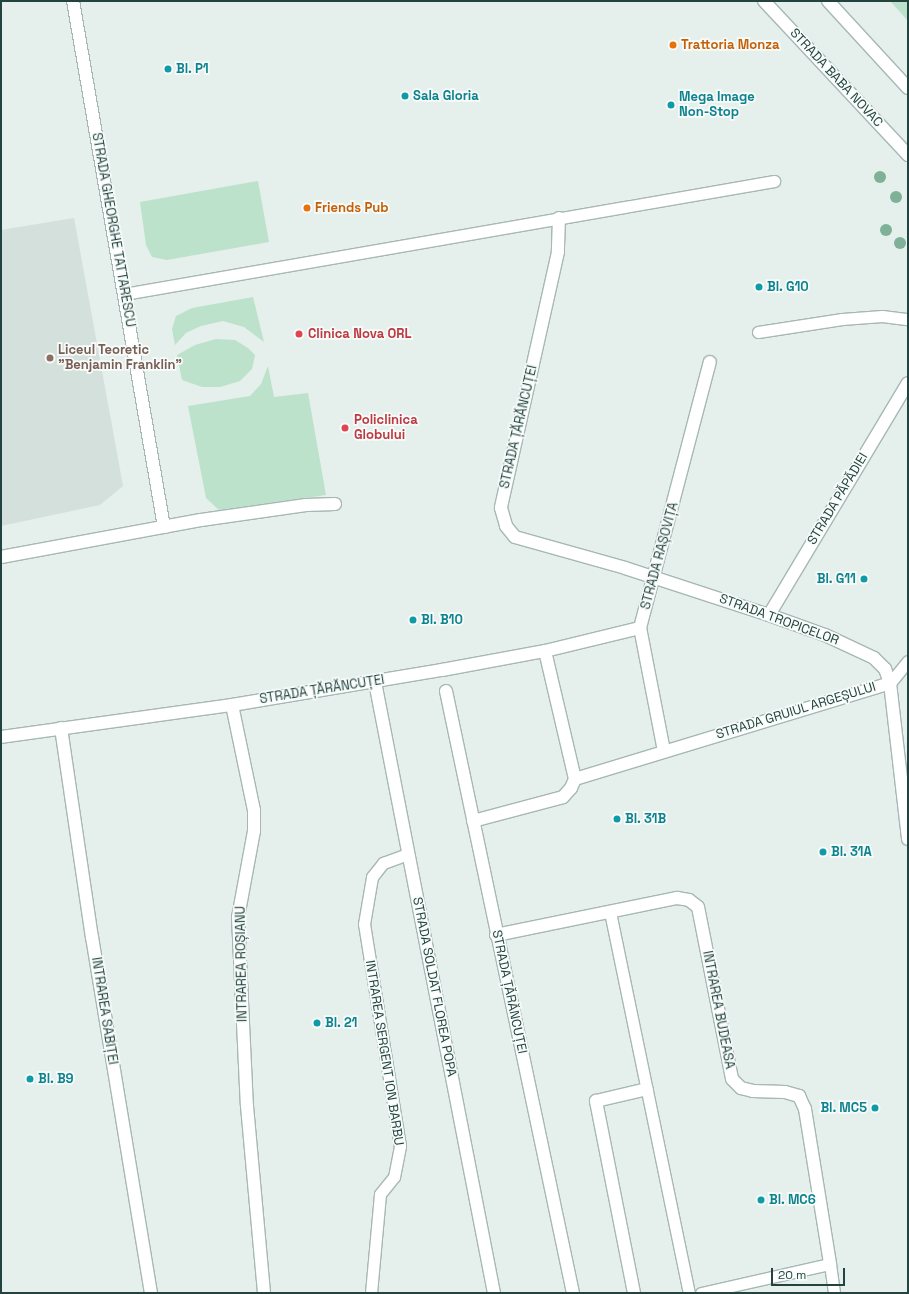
<!DOCTYPE html>
<html>
<head>
<meta charset="utf-8">
<style>
  body { margin:0 }
  #map { position:relative; width:909px; height:1294px; overflow:hidden; background:#e5efec; font-family:"Space Grotesk",sans-serif }
  div>[style] { position:absolute }
  .built>* { inset:0; background:#d3e0db }
  .green>* { inset:0; background:#bde2cb }
  .roads { filter:drop-shadow(1px 0 #a7b8b4) drop-shadow(-1px 0 #a7b8b4) drop-shadow(0 1px #a7b8b4) drop-shadow(0 -1px #a7b8b4) }
  .lane>* { height:11px; margin:-5.5px; padding:0 5.5px; transform-origin:5.5px; border-radius:5.5px; background:#fff }
  .street>* { height:12px; margin:-6px; padding:0 6px; transform-origin:6px; border-radius:6px; background:#fff }
  .secondary>* { height:12px; margin:-6px; padding:0 6px; transform-origin:6px; border-radius:6px; background:#fff }
  .trees>* { width:12px; height:12px; margin:-6px; border-radius:50%; background:#7eb198 }
  .dots>* { width:11px; height:11px; translate:-50% -50%; box-sizing:border-box; border:2px solid #f7fbf9; border-radius:50% }
  span { translate:-50% -50%; white-space:nowrap; text-align:center; line-height:1.15; -webkit-text-stroke:3.5px #f7fbf9; paint-order:stroke }
  .food-label { font-size:13px; color:#c56008; font-weight:700 }
  .left { translate:0 -50%; text-align:left }
  .culture-label { font-size:13px; color:#0d838f; font-weight:700 }
  .right { translate:-100% -50%; text-align:right }
  .street-label { font-size:13px; color:#22433e }
  .health-label { font-size:13px; color:#be3a42; font-weight:700 }
  .education-label { font-size:13px; color:#785e54; font-weight:700 }
  .frame { position:absolute; inset:0; border:2px solid #22433e; pointer-events:none }
  .scale { position:absolute; left:771px; top:1268px; width:74px; height:18px; box-sizing:border-box; border:2px solid #22433e; border-top:0; padding-left:5px; font-size:12px; line-height:14px; white-space:nowrap; color:#22433e; -webkit-text-stroke:3px #f7fbf9; paint-order:stroke }
</style>
</head>
<body>
<div id="map">
  <div class="built">
    <i style="clip-path:polygon(74px 218px,123px 486px,100px 505px,1px 526px,1px 230px)"></i>
  </div>
  <div class="green">
    <i style="clip-path:polygon(890px 1px,908px 1px,908px 21px)"></i>
    <i style="clip-path:polygon(258px 181px,269px 242px,167px 260px,152px 257px,146px 245px,140px 202px)"></i>
    <i style="clip-path:polygon(253px 297px,264px 342px,244px 327px,223px 321px,201px 326px,186px 333px,175px 345px,172px 329px,176px 316px,192px 308px)"></i>
    <i style="clip-path:polygon(216px 339px,235px 340px,248px 348px,255px 355px,252px 369px,240px 381px,220px 387px,202px 387px,182px 380px,177px 355px,195px 345px)"></i>
    <i style="clip-path:polygon(268px 366px,274px 397px,308px 393px,326px 495px,219px 510px,206px 498px,188px 406px,250px 396px,261px 384px)"></i>
  </div>
  <div class="roads">
    <div class="lane">
      <i style="left:124px;top:294px;width:660px;rotate:-9.86deg"></i>
      <i style="left:758px;top:332px;width:85px;rotate:-8.8deg"></i>
      <i style="left:842px;top:319px;width:40px;rotate:-4.3deg"></i>
      <i style="left:882px;top:316px;width:26px;rotate:7deg"></i>
      <i style="left:890px;top:683px;width:28px;rotate:-51deg"></i>
      <i style="left:610px;top:912px;width:389px;rotate:78.3deg"></i>
      <i style="left:371px;top:1293px;width:99px;rotate:-84.8deg"></i>
      <i style="left:380px;top:1194px;width:22px;rotate:-51deg"></i>
      <i style="left:394px;top:1177px;width:32px;rotate:-79deg"></i>
      <i style="left:400px;top:1146px;width:225px;rotate:-99.2deg"></i>
      <i style="left:364px;top:924px;width:48px;rotate:-80.3deg"></i>
      <i style="left:372px;top:877px;width:18px;rotate:-52deg"></i>
      <i style="left:383px;top:863px;width:27px;rotate:-20deg"></i>
      <i style="left:701px;top:1293px;width:132px;rotate:-12.7deg"></i>
      <i style="left:830px;top:1264px;width:29px;rotate:82deg"></i>
    </div>
    <div class="street">
      <i style="left:73px;top:1px;width:534px;rotate:80.18deg"></i>
      <i style="left:559px;top:218px;width:34px;rotate:92deg"></i>
      <i style="left:558px;top:252px;width:262px;rotate:102.6deg"></i>
      <i style="left:501px;top:508px;width:19px;rotate:74deg"></i>
      <i style="left:506px;top:526px;width:14px;rotate:51deg"></i>
      <i style="left:515px;top:537px;width:114px;rotate:15.7deg"></i>
      <i style="left:625px;top:568px;width:151px;rotate:18.1deg"></i>
      <i style="left:769px;top:615px;width:59px;rotate:19.7deg"></i>
      <i style="left:825px;top:635px;width:54px;rotate:25.1deg"></i>
      <i style="left:874px;top:658px;width:16px;rotate:45deg"></i>
      <i style="left:885px;top:669px;width:15px;rotate:70deg"></i>
      <i style="left:890px;top:683px;width:157px;rotate:83.4deg"></i>
      <i style="left:1px;top:557px;width:203px;rotate:-10.5deg"></i>
      <i style="left:201px;top:520px;width:106px;rotate:-8.1deg"></i>
      <i style="left:306px;top:505px;width:29px;rotate:-2deg"></i>
      <i style="left:769px;top:615px;width:270px;rotate:-59.1deg"></i>
      <i style="left:545px;top:651px;width:131px;rotate:76.8deg"></i>
      <i style="left:375px;top:682px;width:622px;rotate:78.98deg"></i>
      <i style="left:446px;top:691px;width:615px;rotate:78.09deg"></i>
      <i style="left:232px;top:705px;width:107px;rotate:78.2deg"></i>
      <i style="left:254px;top:810px;width:21px;rotate:90deg"></i>
      <i style="left:254px;top:831px;width:87px;rotate:100.5deg"></i>
      <i style="left:238px;top:917px;width:189px;rotate:87.3deg"></i>
      <i style="left:247px;top:1106px;width:188px;rotate:84.8deg"></i>
      <i style="left:61px;top:728px;width:211px;rotate:81.6deg"></i>
      <i style="left:92px;top:937px;width:361px;rotate:80.6deg"></i>
      <i style="left:1px;top:737px;width:233px;rotate:-7.9deg"></i>
      <i style="left:232px;top:705px;width:213px;rotate:-9.5deg"></i>
      <i style="left:442px;top:670px;width:105px;rotate:-10.5deg"></i>
      <i style="left:545px;top:651px;width:98px;rotate:-13.6deg"></i>
      <i style="left:664px;top:751px;width:125px;rotate:-101deg"></i>
      <i style="left:640px;top:628px;width:275px;rotate:-75.3deg"></i>
      <i style="left:473px;top:821px;width:93px;rotate:-14.9deg"></i>
      <i style="left:563px;top:797px;width:12px;rotate:-48deg"></i>
      <i style="left:571px;top:788px;width:10px;rotate:-66deg"></i>
      <i style="left:575px;top:779px;width:329px;rotate:-16.9deg"></i>
      <i style="left:496px;top:935px;width:185px;rotate:-11.6deg"></i>
      <i style="left:677px;top:898px;width:12px;rotate:9deg"></i>
      <i style="left:689px;top:900px;width:11px;rotate:38deg"></i>
      <i style="left:698px;top:907px;width:175px;rotate:78.8deg"></i>
      <i style="left:732px;top:1079px;width:13px;rotate:45deg"></i>
      <i style="left:741px;top:1088px;width:12px;rotate:14deg"></i>
      <i style="left:753px;top:1091px;width:32px;rotate:2deg"></i>
      <i style="left:785px;top:1092px;width:15px;rotate:16deg"></i>
      <i style="left:799px;top:1096px;width:14px;rotate:65deg"></i>
      <i style="left:805px;top:1109px;width:157px;rotate:80.8deg"></i>
      <i style="left:634px;top:1293px;width:196px;rotate:-101.2deg"></i>
      <i style="left:596px;top:1101px;width:52px;rotate:-13.2deg"></i>
    </div>
    <div class="secondary">
      <i style="left:764px;top:1px;width:211px;rotate:46.9deg"></i>
      <i style="left:828px;top:1px;width:118px;rotate:47.4deg"></i>
    </div>
  </div>
  <div class="trees">
    <i style="left:880px;top:177px"></i>
    <i style="left:896px;top:197px"></i>
    <i style="left:886px;top:230px"></i>
    <i style="left:900px;top:243px"></i>
  </div>
  <div class="dots">
    <i style="left:673px;top:45px;background:#e8710a"></i>
    <i style="left:168px;top:69px;background:#0f9aa8"></i>
    <i style="left:405px;top:96px;background:#0f9aa8"></i>
    <i style="left:671px;top:105px;background:#0f9aa8"></i>
    <i style="left:307px;top:208px;background:#e8710a"></i>
    <i style="left:759px;top:287px;background:#0f9aa8"></i>
    <i style="left:299px;top:334px;background:#e0444e"></i>
    <i style="left:50px;top:358px;background:#8d6e63"></i>
    <i style="left:345px;top:428px;background:#e0444e"></i>
    <i style="left:864px;top:579px;background:#0f9aa8"></i>
    <i style="left:413px;top:620px;background:#0f9aa8"></i>
    <i style="left:617px;top:819px;background:#0f9aa8"></i>
    <i style="left:823px;top:852px;background:#0f9aa8"></i>
    <i style="left:317px;top:1023px;background:#0f9aa8"></i>
    <i style="left:30px;top:1079px;background:#0f9aa8"></i>
    <i style="left:875px;top:1108px;background:#0f9aa8"></i>
    <i style="left:761px;top:1200px;background:#0f9aa8"></i>
  </div>
  <div class="food-label">
    <span class="left" style="left:681px;top:45px">Trattoria Monza</span>
    <span class="left" style="left:315px;top:208px">Friends Pub</span>
  </div>
  <div class="culture-label">
    <span class="left" style="left:176px;top:69px">Bl. P1</span>
    <span class="left" style="left:413px;top:96px">Sala Gloria</span>
    <span class="left" style="left:679px;top:105px">Mega Image<br>Non-Stop</span>
    <span class="left" style="left:767px;top:287px">Bl. G10</span>
    <span class="right" style="left:856px;top:579px">Bl. G11</span>
    <span class="left" style="left:421px;top:620px">Bl. B10</span>
    <span class="left" style="left:625px;top:819px">Bl. 31B</span>
    <span class="left" style="left:831px;top:852px">Bl. 31A</span>
    <span class="left" style="left:325px;top:1023px">Bl. 21</span>
    <span class="left" style="left:38px;top:1079px">Bl. B9</span>
    <span class="right" style="left:867px;top:1108px">Bl. MC5</span>
    <span class="left" style="left:769px;top:1200px">Bl. MC6</span>
  </div>
  <div class="street-label">
    <span style="left:836px;top:78px;rotate:47deg">STRADA BABA NOVAC</span>
    <span style="left:113px;top:230px;rotate:80deg">STRADA GHEORGHE TATTARESCU</span>
    <span style="left:519px;top:427px;rotate:-77deg">STRADA ȚĂRĂNCUȚEI</span>
    <span style="left:838px;top:499px;rotate:-59deg">STRADA PĂPĂDIEI</span>
    <span style="left:660px;top:556px;rotate:-75deg">STRADA RAȘOVIȚA</span>
    <span style="left:779px;top:620px;rotate:20deg">STRADA TROPICELOR</span>
    <span style="left:322px;top:690px;rotate:-9deg">STRADA ȚĂRĂNCUȚEI</span>
    <span style="left:796px;top:711px;rotate:-17deg">STRADA GRUIUL ARGEȘULUI</span>
    <span style="left:242px;top:964px;rotate:-91deg">INTRAREA ROȘIANU</span>
    <span style="left:434px;top:987px;rotate:79deg">STRADA SOLDAT FLOREA POPA</span>
    <span style="left:509px;top:992px;rotate:78deg">STRADA ȚĂRĂNCUȚEI</span>
    <span style="left:718px;top:1010px;rotate:79deg">INTRAREA BUDEASA</span>
    <span style="left:104px;top:1011px;rotate:81deg">INTRAREA SABIȚEI</span>
    <span style="left:384px;top:1053px;rotate:81deg">INTRAREA SERGENT ION BARBU</span>
  </div>
  <div class="health-label">
    <span class="left" style="left:308px;top:334px">Clinica Nova ORL</span>
    <span class="left" style="left:354px;top:428px">Policlinica<br>Globului</span>
  </div>
  <div class="education-label">
    <span class="left" style="left:58px;top:358px">Liceul Teoretic<br>"Benjamin Franklin"</span>
  </div>
  <div class="frame"></div>
  <div class="scale">20 m</div>
</div>
</body>
</html>
